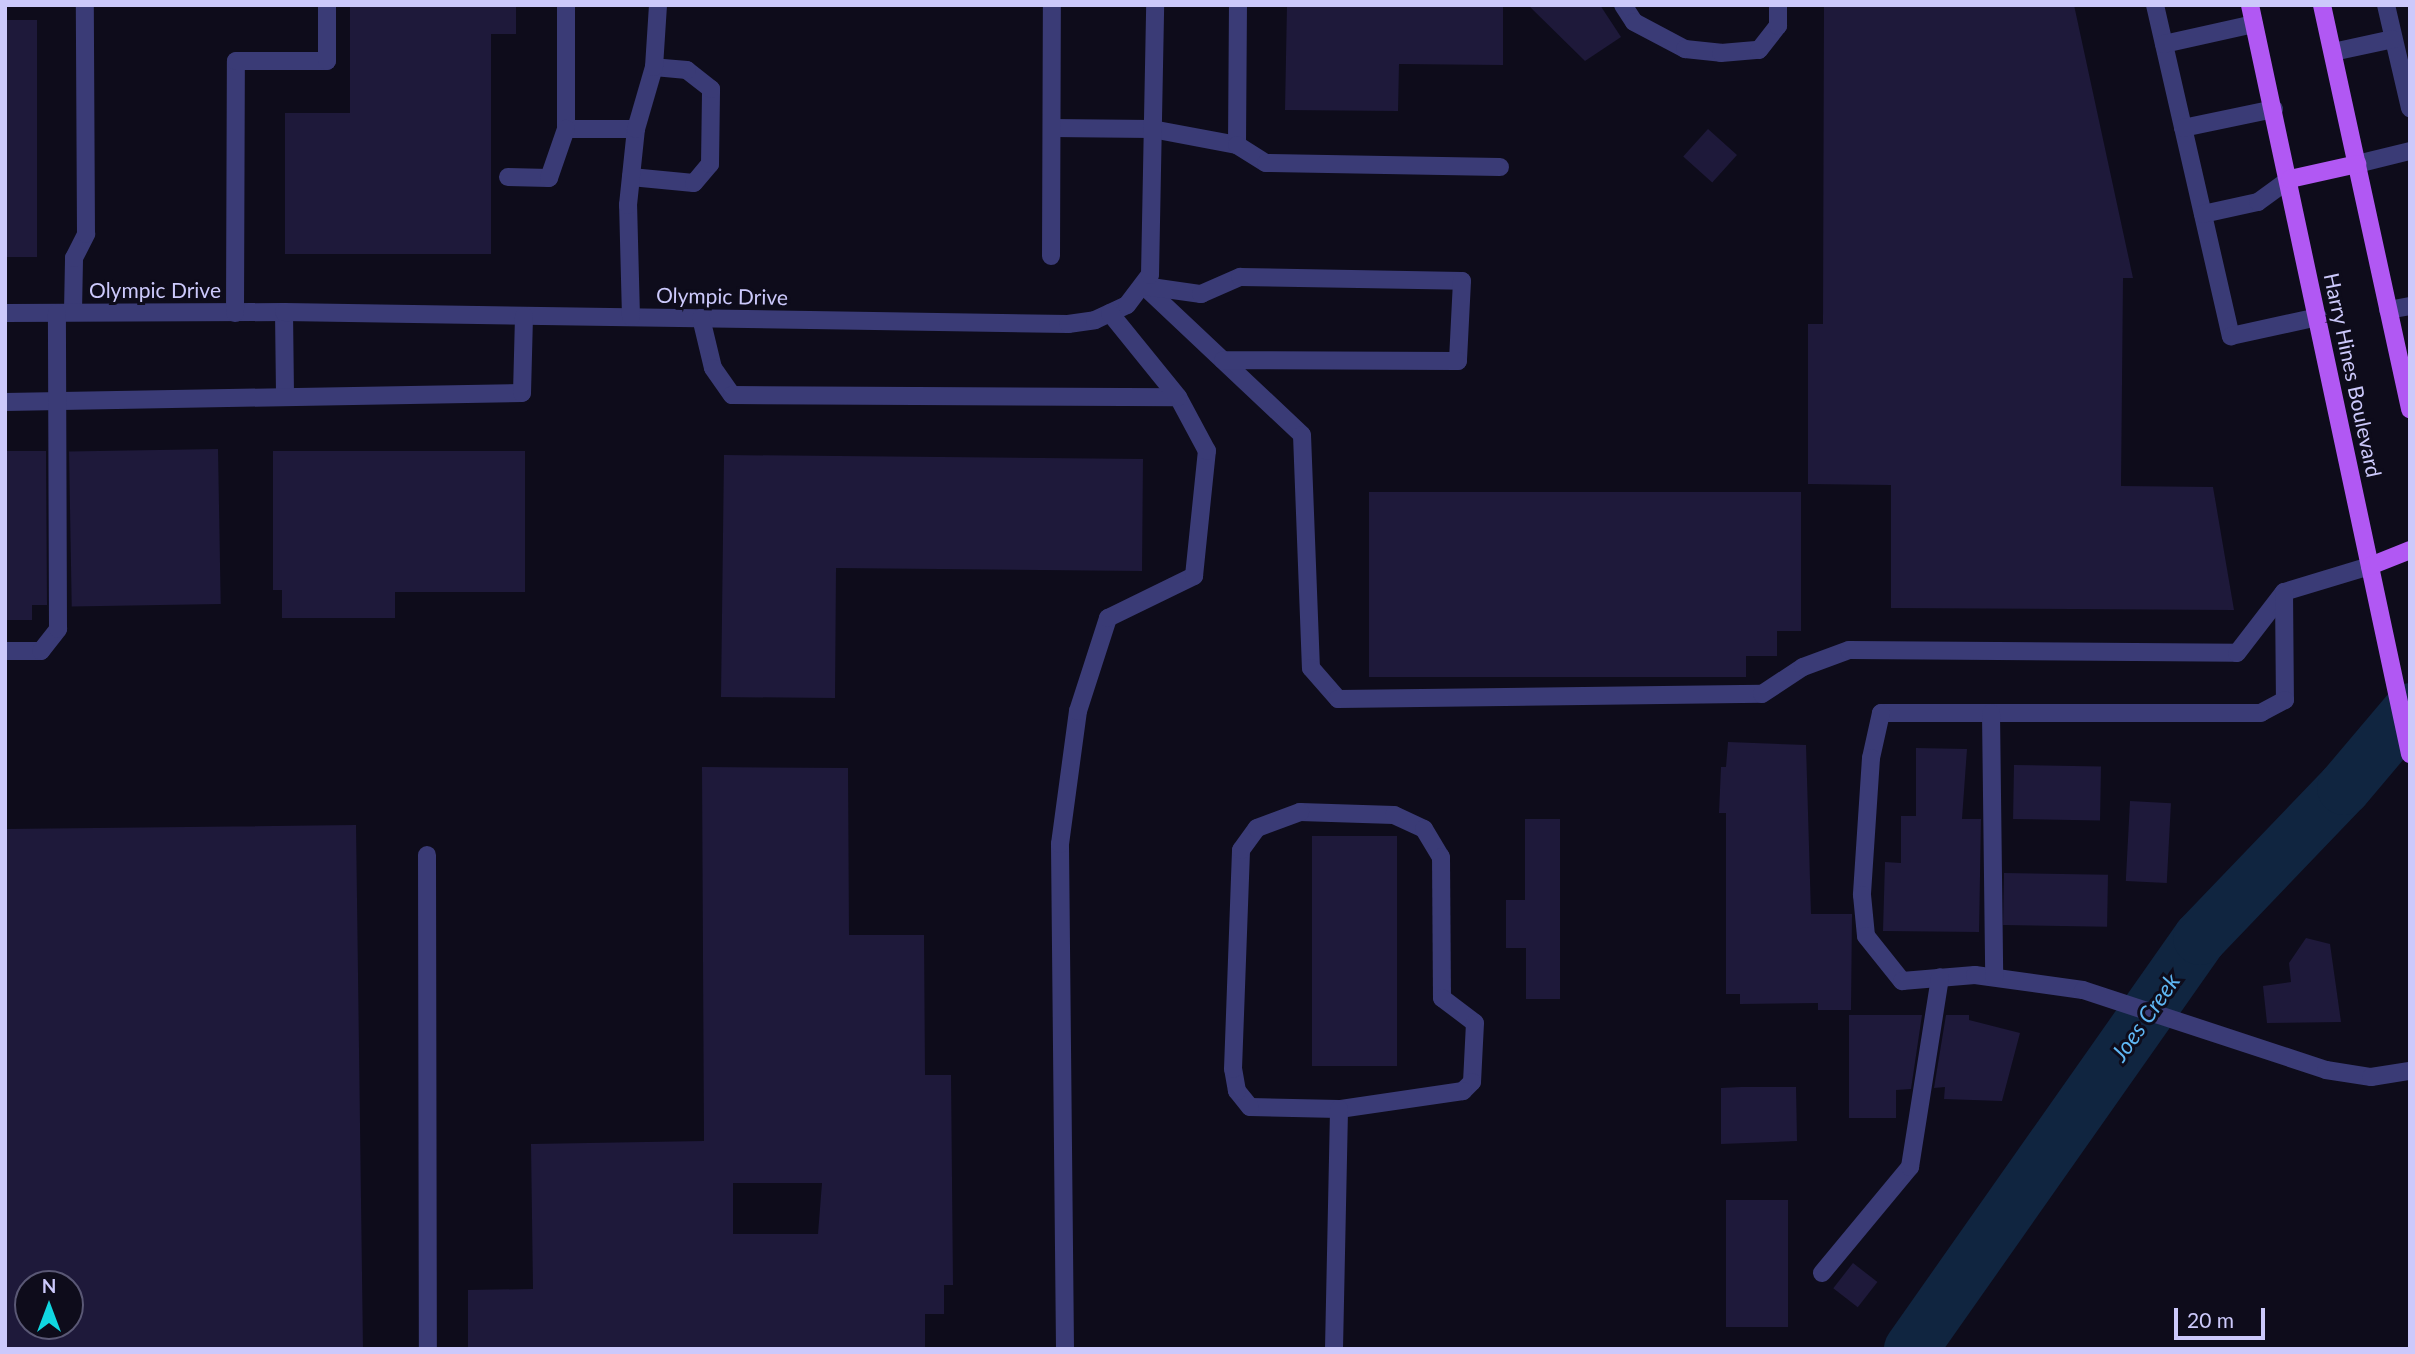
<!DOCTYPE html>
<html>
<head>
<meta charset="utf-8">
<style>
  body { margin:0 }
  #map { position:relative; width:2415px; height:1354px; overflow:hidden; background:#0e0c1b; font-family:Lato,sans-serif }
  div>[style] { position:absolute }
  .river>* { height:54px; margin:-27px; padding:0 27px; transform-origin:27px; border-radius:27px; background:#102540 }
  .building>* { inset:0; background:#1e193a; transform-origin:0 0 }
  .minor>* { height:18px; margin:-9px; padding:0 9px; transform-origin:9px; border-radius:9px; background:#3a3b76 }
  .major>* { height:18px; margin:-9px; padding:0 9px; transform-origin:9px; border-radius:9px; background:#b158f3 }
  span { translate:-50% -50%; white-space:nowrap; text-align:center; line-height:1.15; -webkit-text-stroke:6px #0e0c1b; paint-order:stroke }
  .street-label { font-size:21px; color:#ccc9fb }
  .water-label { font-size:23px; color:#5fb7f4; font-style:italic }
  .frame { position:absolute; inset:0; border:7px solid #ccc9fb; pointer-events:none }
  .north { position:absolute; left:14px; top:1270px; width:70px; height:70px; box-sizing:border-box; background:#0e0c1b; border:2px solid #5a5875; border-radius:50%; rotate:0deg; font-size:19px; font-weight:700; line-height:28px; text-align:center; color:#ccc9fb }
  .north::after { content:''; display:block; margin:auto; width:24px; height:32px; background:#10d7e1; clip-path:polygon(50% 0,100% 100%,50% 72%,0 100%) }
  .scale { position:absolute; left:2174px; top:1308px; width:91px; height:32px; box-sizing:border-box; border:4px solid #ccc9fb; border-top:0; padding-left:9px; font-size:21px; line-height:24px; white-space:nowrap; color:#ccc9fb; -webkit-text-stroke:5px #0e0c1b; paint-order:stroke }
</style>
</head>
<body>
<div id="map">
  <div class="river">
    <i style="left:1911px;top:1349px;width:502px;rotate:-54.89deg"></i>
    <i style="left:2200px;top:938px;width:208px;rotate:-46.2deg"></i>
    <i style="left:2344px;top:788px;width:102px;rotate:-49.8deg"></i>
  </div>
  <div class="building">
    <i style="clip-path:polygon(350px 5px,516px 5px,516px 34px,491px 34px,491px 254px,285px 254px,285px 113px,350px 113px)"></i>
    <i style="clip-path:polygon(1287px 5px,1503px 5px,1503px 65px,1399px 64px,1398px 111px,1285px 110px)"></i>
    <i style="clip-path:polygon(1528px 5px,1600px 5px,1621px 37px,1585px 61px)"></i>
    <i style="clip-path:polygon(1824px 5px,2074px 5px,2133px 278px,2123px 278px,2121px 486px,2213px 487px,2234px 610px,1891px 608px,1891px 485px,1808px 484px,1808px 324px,1823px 324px)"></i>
    <i style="left:5px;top:20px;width:32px;height:237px"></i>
    <i style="left:1708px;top:129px;width:39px;height:37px;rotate:42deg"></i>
    <i style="left:218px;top:449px;width:155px;height:149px;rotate:89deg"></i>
    <i style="clip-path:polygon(5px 451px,46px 451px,47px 605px,32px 605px,32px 620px,7px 620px)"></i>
    <i style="clip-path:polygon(273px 451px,525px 451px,525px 592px,395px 592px,395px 618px,282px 618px,282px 590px,273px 590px)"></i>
    <i style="clip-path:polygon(724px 455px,1143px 459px,1142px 571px,836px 568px,835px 698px,721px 697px)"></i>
    <i style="clip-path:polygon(1369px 492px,1801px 492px,1801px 631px,1777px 631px,1777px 656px,1746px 656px,1746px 677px,1369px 677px)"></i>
    <i style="clip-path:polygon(1728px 742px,1806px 745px,1811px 914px,1852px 914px,1851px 1010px,1818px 1010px,1818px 1003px,1740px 1004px,1740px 994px,1726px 994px,1726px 813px,1719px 813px,1721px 767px,1726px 767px)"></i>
    <i style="clip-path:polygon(1916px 748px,1967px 749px,1962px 819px,1981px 819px,1979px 932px,1883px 931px,1885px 862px,1901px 863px,1901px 816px,1916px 816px)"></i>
    <i style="left:2014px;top:765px;width:87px;height:54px;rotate:1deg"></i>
    <i style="clip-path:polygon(evenodd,702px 767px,848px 768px,849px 935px,924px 935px,925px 1075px,951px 1075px,953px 1285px,944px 1285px,944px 1314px,925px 1314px,925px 1349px,468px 1349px,468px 1290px,533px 1289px,531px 1144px,704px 1141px,702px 767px,733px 1183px,822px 1183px,818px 1234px,733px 1234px,733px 1183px)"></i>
    <i style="left:2130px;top:801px;width:41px;height:80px;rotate:3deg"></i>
    <i style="clip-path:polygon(1525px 819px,1560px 819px,1560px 999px,1526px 999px,1526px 948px,1506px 948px,1506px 900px,1525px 900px)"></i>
    <i style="clip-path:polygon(evenodd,356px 825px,363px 1349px,5px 1349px,5px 829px,356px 825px,28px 1284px,70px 1284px,70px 1326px,28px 1326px,28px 1284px)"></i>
    <i style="left:1397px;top:836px;width:230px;height:85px;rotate:90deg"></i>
    <i style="left:2004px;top:873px;width:104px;height:52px;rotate:1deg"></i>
    <i style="clip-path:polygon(2306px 938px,2330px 944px,2341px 1022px,2267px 1023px,2263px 986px,2291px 982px,2289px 963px)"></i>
    <i style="clip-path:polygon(1849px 1015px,1922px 1015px,1911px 1089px,1896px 1090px,1896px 1118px,1849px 1118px)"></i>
    <i style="clip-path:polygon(1946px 1015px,1969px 1015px,1969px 1020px,2020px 1033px,2002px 1101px,1944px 1099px,1945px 1087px,1934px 1088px)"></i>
    <i style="clip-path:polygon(1741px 1087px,1796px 1087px,1797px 1141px,1721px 1144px,1721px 1088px)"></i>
    <i style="left:1726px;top:1200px;width:62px;height:127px"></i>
    <i style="left:1853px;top:1263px;width:31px;height:32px;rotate:38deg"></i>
  </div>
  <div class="minor">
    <i style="left:566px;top:5px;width:124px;rotate:90deg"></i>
    <i style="left:566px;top:129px;width:70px"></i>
    <i style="left:1623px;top:5px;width:20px;rotate:57deg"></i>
    <i style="left:1634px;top:22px;width:58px;rotate:27.9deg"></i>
    <i style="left:1685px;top:49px;width:36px;rotate:6deg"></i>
    <i style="left:1721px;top:53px;width:38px;rotate:-5deg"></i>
    <i style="left:1759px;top:50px;width:31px;rotate:-52deg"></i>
    <i style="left:1778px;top:26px;width:21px;rotate:-90deg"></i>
    <i style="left:2155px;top:5px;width:340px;rotate:77.1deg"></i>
    <i style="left:2231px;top:336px;width:89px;rotate:-12.3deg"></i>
    <i style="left:2386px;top:5px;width:106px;rotate:76.9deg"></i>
    <i style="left:2164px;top:44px;width:92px;rotate:-12.5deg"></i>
    <i style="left:2333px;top:52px;width:61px;rotate:-12.2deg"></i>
    <i style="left:1052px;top:128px;width:100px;rotate:0.6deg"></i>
    <i style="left:1152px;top:129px;width:86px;rotate:10.7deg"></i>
    <i style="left:1237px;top:145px;width:140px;rotate:-89.6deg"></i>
    <i style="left:2183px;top:128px;width:93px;rotate:-11.8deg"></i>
    <i style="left:1237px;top:145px;width:34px;rotate:32deg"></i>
    <i style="left:1266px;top:163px;width:234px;rotate:1deg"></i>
    <i style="left:2357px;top:164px;width:55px;rotate:-13.8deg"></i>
    <i style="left:508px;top:177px;width:41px;rotate:1.4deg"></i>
    <i style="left:549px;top:178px;width:52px;rotate:-70.9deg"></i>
    <i style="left:631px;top:177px;width:63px;rotate:5.4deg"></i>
    <i style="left:694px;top:183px;width:25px;rotate:-50deg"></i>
    <i style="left:710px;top:164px;width:75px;rotate:-89.2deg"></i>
    <i style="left:711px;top:89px;width:31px;rotate:-142deg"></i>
    <i style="left:687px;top:70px;width:33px;rotate:-175deg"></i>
    <i style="left:2203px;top:214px;width:56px;rotate:-12.3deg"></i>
    <i style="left:2258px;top:202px;width:39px;rotate:-36deg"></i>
    <i style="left:1051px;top:256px;width:251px;rotate:-89.8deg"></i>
    <i style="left:1144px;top:286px;width:217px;rotate:43.3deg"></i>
    <i style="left:1302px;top:435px;width:233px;rotate:87.8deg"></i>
    <i style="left:1311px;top:668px;width:41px;rotate:48.9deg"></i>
    <i style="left:1338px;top:699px;width:424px;rotate:-0.7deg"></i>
    <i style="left:1762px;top:694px;width:49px;rotate:-33.4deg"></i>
    <i style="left:1803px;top:667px;width:49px;rotate:-20.3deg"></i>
    <i style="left:1849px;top:650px;width:388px;rotate:0.4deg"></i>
    <i style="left:2237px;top:653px;width:77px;rotate:-52.4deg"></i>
    <i style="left:2284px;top:592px;width:90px;rotate:-16.8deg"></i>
    <i style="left:1144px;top:286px;width:58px;rotate:8deg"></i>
    <i style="left:1201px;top:294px;width:43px;rotate:-23.6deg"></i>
    <i style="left:1240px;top:277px;width:222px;rotate:1deg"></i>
    <i style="left:1462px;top:281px;width:80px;rotate:92.9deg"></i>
    <i style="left:1458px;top:361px;width:235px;rotate:-179.8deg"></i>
    <i style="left:2388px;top:310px;width:22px;rotate:-10deg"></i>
    <i style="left:73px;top:312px;width:54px;rotate:-88.9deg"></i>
    <i style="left:74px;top:258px;width:27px;rotate:-63deg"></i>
    <i style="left:86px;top:234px;width:229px;rotate:-90.3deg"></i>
    <i style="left:284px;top:312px;width:85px;rotate:89.3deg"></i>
    <i style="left:5px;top:313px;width:279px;rotate:-0.2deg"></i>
    <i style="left:284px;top:312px;width:784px;rotate:0.88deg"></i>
    <i style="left:1068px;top:324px;width:27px;rotate:-8deg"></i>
    <i style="left:1095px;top:320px;width:35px;rotate:-25deg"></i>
    <i style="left:1127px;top:305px;width:38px;rotate:-53deg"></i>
    <i style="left:1150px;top:275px;width:270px;rotate:-88.9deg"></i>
    <i style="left:235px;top:313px;width:252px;rotate:-89.8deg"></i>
    <i style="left:236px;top:61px;width:91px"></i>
    <i style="left:327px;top:61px;width:56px;rotate:-90deg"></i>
    <i style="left:631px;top:317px;width:112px;rotate:-91.5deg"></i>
    <i style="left:628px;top:205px;width:76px;rotate:-84deg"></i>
    <i style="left:636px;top:129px;width:65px;rotate:-73.8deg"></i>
    <i style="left:654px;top:67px;width:62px;rotate:-86.3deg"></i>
    <i style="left:701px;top:318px;width:51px;rotate:76.5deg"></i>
    <i style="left:713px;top:368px;width:33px;rotate:55deg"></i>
    <i style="left:732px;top:395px;width:446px;rotate:0.3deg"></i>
    <i style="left:5px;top:402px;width:517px;rotate:-1deg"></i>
    <i style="left:522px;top:393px;width:77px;rotate:-88.5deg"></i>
    <i style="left:2284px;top:592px;width:108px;rotate:89.5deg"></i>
    <i style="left:2285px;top:700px;width:27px;rotate:152deg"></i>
    <i style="left:2261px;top:713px;width:380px;rotate:180deg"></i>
    <i style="left:1881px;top:713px;width:46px;rotate:102.5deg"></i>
    <i style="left:1871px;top:758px;width:137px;rotate:93.8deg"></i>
    <i style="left:1862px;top:895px;width:41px;rotate:84.4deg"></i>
    <i style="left:1866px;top:936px;width:58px;rotate:51.3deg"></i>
    <i style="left:1902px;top:981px;width:73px;rotate:-4.7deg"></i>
    <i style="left:1975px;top:975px;width:109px;rotate:7.9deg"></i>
    <i style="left:2083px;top:990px;width:256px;rotate:18.2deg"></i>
    <i style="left:2326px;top:1070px;width:46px;rotate:8.8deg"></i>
    <i style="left:2371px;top:1077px;width:39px;rotate:-9deg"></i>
    <i style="left:5px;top:651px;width:36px"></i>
    <i style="left:41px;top:651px;width:28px;rotate:-52deg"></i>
    <i style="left:58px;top:629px;width:316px;rotate:-90.2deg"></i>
    <i style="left:1991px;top:713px;width:264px;rotate:89.3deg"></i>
    <i style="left:1300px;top:812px;width:94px;rotate:1.8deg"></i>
    <i style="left:1394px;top:815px;width:33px;rotate:25deg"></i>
    <i style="left:1424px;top:829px;width:33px;rotate:59deg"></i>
    <i style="left:1441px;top:857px;width:141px;rotate:89.6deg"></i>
    <i style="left:1442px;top:998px;width:41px;rotate:37.1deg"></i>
    <i style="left:1475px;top:1023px;width:59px;rotate:92.9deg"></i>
    <i style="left:1472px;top:1082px;width:13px;rotate:135deg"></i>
    <i style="left:1463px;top:1091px;width:125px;rotate:171.7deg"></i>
    <i style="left:1339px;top:1109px;width:89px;rotate:-178.7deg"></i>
    <i style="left:1250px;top:1107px;width:21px;rotate:-129deg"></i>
    <i style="left:1237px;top:1091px;width:22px;rotate:-100deg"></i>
    <i style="left:1233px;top:1069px;width:219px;rotate:-87.9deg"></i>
    <i style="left:1241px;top:850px;width:27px;rotate:-54deg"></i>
    <i style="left:1257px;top:828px;width:46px;rotate:-20.4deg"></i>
    <i style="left:427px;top:855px;width:494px;rotate:89.9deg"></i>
    <i style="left:1822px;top:1273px;width:138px;rotate:-50.3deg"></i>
    <i style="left:1910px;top:1167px;width:192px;rotate:-81deg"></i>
    <i style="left:1065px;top:1349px;width:505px;rotate:-90.57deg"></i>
    <i style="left:1060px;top:844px;width:134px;rotate:-82.3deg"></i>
    <i style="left:1078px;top:711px;width:98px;rotate:-72.1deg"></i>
    <i style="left:1108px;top:618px;width:96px;rotate:-26deg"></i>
    <i style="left:1194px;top:576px;width:126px;rotate:-84.1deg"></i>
    <i style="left:1207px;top:451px;width:61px;rotate:-118.2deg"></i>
    <i style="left:1178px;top:397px;width:108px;rotate:-129deg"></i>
    <i style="left:1334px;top:1349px;width:240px;rotate:-88.8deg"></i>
  </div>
  <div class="major">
    <i style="left:2250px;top:5px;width:766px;rotate:77.94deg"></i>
    <i style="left:2322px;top:5px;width:414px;rotate:77.7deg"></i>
    <i style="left:2290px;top:179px;width:69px;rotate:-12.6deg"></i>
    <i style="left:2370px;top:566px;width:43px;rotate:-21.8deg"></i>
  </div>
  <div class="street-label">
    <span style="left:155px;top:290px">Olympic Drive</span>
    <span style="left:722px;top:296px;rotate:1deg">Olympic Drive</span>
    <span style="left:2353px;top:375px;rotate:78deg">Harry Hines Boulevard</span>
  </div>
  <div class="water-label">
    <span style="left:2145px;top:1017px;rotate:-55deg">Joes Creek</span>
  </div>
  <div class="frame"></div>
  <div class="north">N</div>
  <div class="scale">20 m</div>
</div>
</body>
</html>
